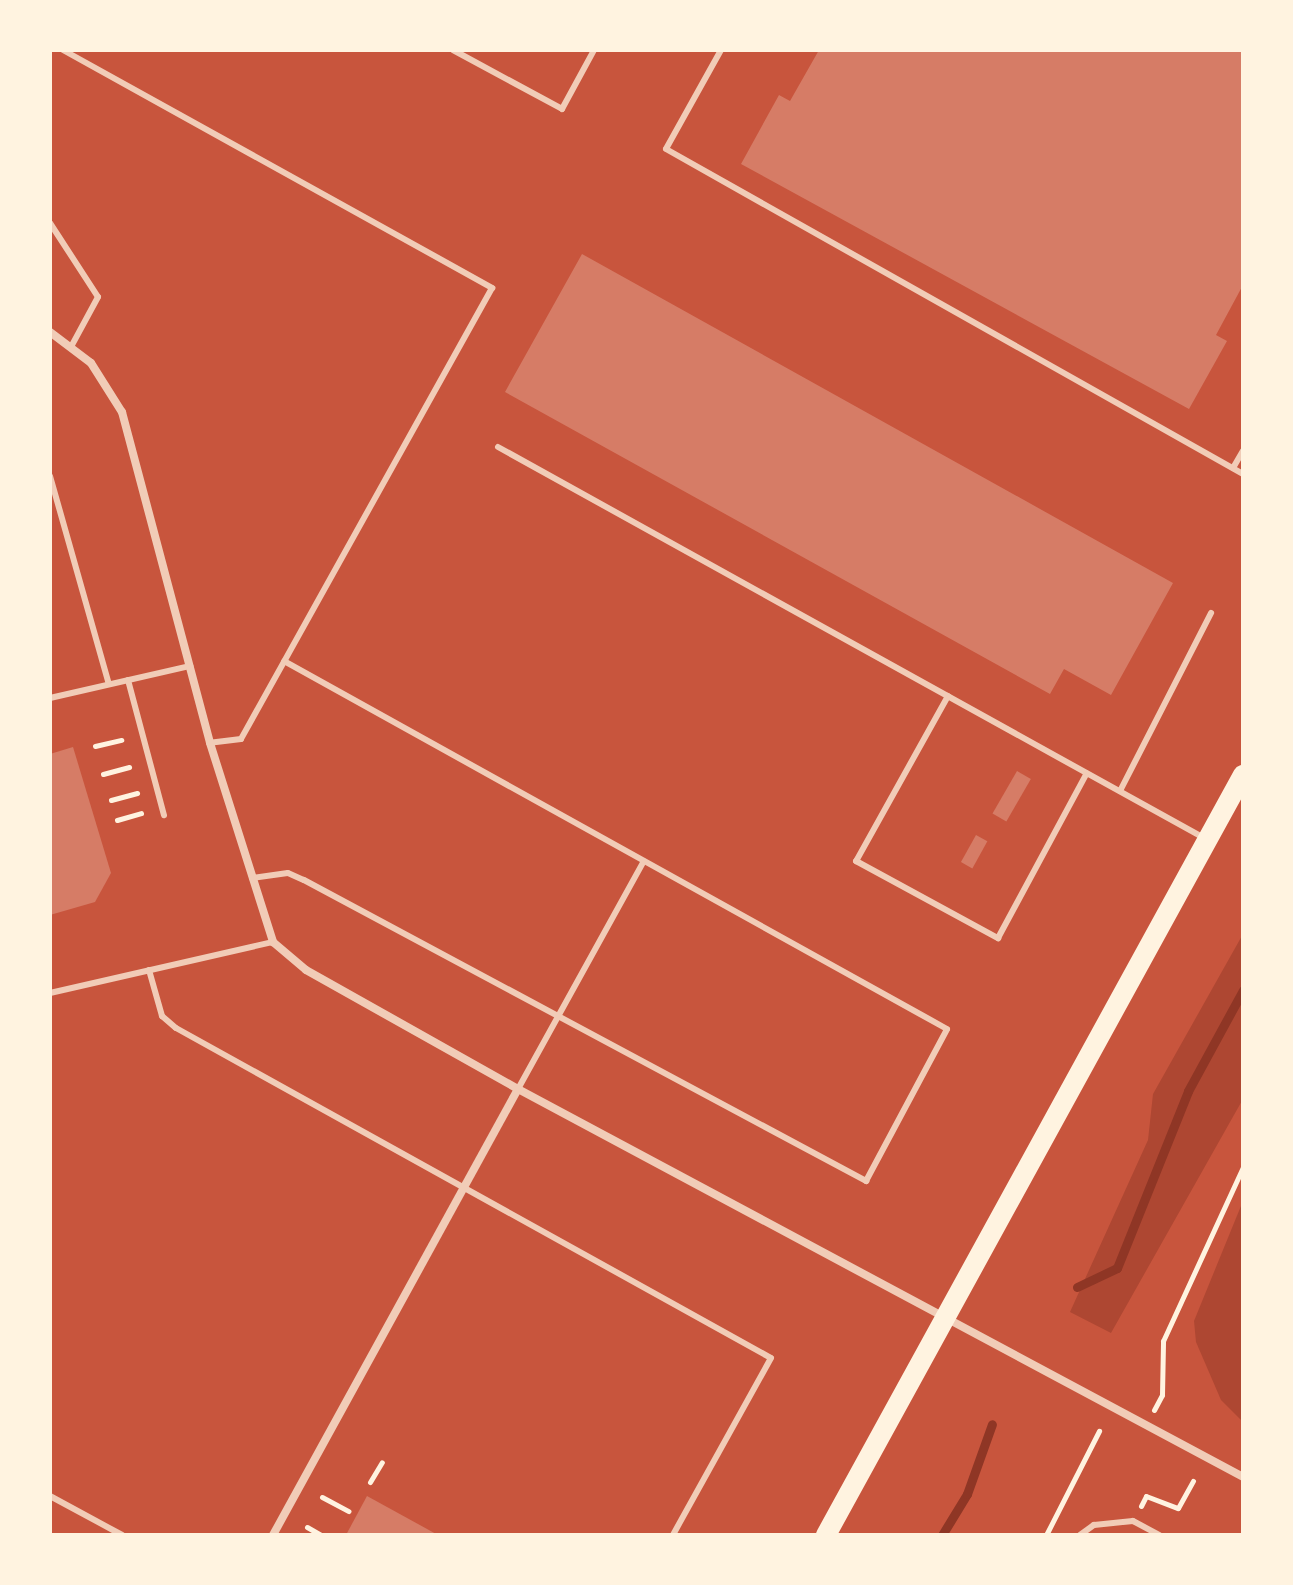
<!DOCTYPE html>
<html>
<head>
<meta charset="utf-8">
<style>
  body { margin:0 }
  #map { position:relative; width:1293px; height:1585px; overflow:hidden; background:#c8553d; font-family:"Noto Sans",sans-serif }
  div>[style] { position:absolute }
  .green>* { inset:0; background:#ae4732 }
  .stream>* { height:9px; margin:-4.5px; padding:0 4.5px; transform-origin:4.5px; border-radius:4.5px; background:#8f3625 }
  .building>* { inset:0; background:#d67c66; transform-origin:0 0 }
  .path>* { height:5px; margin:-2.5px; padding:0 2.5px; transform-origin:2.5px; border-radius:2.5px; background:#fff3e0 }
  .service>* { height:6px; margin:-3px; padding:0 3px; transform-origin:3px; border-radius:3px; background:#f1ccb7 }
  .minor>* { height:8px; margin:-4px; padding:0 4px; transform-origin:4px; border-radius:4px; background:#f1ccb7 }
  .primary>* { height:20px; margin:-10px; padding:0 10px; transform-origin:10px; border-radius:10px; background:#fff3e0 }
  span { translate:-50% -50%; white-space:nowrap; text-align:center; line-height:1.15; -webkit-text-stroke:8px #fff3e0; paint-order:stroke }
  .frame { position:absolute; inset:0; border:52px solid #fff3e0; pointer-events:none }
</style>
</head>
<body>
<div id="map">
  <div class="green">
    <i style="clip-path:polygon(1243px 934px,1243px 1099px,1111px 1333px,1070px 1312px,1148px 1140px,1153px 1094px)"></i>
    <i style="clip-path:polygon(1243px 1201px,1243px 1422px,1221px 1400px,1196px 1342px,1194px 1321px)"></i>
  </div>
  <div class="stream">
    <i style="left:1077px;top:1287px;width:44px;rotate:-25.4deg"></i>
    <i style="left:1117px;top:1268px;width:191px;rotate:-68.1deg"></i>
    <i style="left:1188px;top:1091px;width:115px;rotate:-61.4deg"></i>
    <i style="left:942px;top:1535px;width:48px;rotate:-58.6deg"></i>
    <i style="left:967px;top:1494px;width:74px;rotate:-70.3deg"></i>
  </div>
  <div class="building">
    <i style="clip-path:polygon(819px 50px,1243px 50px,1243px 285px,1216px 335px,1227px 341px,1189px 409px,741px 164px,779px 95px,790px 101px)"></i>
    <i style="clip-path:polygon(582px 254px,1173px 583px,1111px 695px,1064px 669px,1050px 694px,505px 392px)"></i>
    <i style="clip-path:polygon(73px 747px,111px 873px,95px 902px,50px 915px,50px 754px)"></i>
    <i style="left:1017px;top:771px;width:16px;height:49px;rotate:30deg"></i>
    <i style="left:976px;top:835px;width:13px;height:31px;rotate:29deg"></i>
    <i style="clip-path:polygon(367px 1496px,438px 1535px,346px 1535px)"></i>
  </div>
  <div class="path">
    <i style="left:95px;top:746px;width:27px;rotate:-13deg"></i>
    <i style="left:103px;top:774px;width:27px;rotate:-15deg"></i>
    <i style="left:111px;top:800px;width:27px;rotate:-15deg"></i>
    <i style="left:117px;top:820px;width:25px;rotate:-16deg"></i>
    <i style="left:1154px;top:1410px;width:17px;rotate:-62deg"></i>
    <i style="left:1162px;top:1395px;width:54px;rotate:-88.9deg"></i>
    <i style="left:1163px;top:1341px;width:192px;rotate:-65.3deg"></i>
    <i style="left:370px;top:1482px;width:23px;rotate:-59deg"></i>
    <i style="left:322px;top:1497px;width:30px;rotate:28deg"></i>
    <i style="left:1141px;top:1506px;width:11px;rotate:-63deg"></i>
    <i style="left:1146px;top:1496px;width:34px;rotate:21deg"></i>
    <i style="left:1178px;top:1508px;width:31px;rotate:-61deg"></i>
    <i style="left:307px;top:1527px;width:16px;rotate:30deg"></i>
    <i style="left:1046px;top:1535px;width:117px;rotate:-63deg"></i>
  </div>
  <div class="service">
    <i style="left:63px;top:50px;width:491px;rotate:29deg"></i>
    <i style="left:492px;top:288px;width:516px;rotate:119.1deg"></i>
    <i style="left:241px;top:739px;width:31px;rotate:173deg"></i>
    <i style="left:453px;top:50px;width:124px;rotate:28.4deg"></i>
    <i style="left:562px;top:109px;width:67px;rotate:-61.5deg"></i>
    <i style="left:721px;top:50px;width:113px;rotate:119.1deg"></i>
    <i style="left:666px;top:149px;width:662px;rotate:29.39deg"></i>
    <i style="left:50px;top:223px;width:88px;rotate:57deg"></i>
    <i style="left:98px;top:297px;width:55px;rotate:118.4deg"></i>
    <i style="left:498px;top:447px;width:807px;rotate:28.98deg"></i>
    <i style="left:1233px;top:468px;width:20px;rotate:-60deg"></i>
    <i style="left:50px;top:476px;width:216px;rotate:74.2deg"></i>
    <i style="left:128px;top:680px;width:140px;rotate:75.1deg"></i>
    <i style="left:948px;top:696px;width:189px;rotate:119.1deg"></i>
    <i style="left:856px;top:861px;width:162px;rotate:28.5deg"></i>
    <i style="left:998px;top:938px;width:187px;rotate:-61.7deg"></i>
    <i style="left:50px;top:698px;width:144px;rotate:-12.9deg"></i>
    <i style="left:1120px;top:791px;width:200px;rotate:-62.9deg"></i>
    <i style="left:252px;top:878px;width:36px;rotate:-8deg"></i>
    <i style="left:288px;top:873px;width:17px;rotate:24deg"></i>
    <i style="left:304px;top:880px;width:638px;rotate:28.17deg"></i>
    <i style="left:866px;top:1181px;width:172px;rotate:-61.9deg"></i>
    <i style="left:947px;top:1029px;width:758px;rotate:-150.97deg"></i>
    <i style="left:149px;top:970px;width:48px;rotate:74.2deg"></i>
    <i style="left:162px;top:1016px;width:18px;rotate:41deg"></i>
    <i style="left:176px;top:1028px;width:680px;rotate:29.01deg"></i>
    <i style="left:771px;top:1358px;width:202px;rotate:119deg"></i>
    <i style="left:50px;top:993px;width:229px;rotate:-12.9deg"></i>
    <i style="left:518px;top:1089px;width:260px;rotate:-61.1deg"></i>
    <i style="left:50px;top:1496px;width:82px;rotate:28.4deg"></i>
    <i style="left:1080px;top:1535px;width:17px;rotate:-36deg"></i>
    <i style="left:1094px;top:1525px;width:39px;rotate:-6deg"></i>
    <i style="left:1133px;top:1521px;width:30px;rotate:28deg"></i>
  </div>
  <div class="minor">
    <i style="left:50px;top:332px;width:51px;rotate:37.1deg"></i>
    <i style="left:91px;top:363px;width:58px;rotate:57.7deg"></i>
    <i style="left:122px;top:412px;width:342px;rotate:75.1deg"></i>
    <i style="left:210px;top:743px;width:209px;rotate:72.4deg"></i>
    <i style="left:273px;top:942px;width:43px;rotate:40.3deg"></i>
    <i style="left:306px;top:970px;width:243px;rotate:29.3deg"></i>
    <i style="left:518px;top:1089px;width:822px;rotate:28.15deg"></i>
    <i style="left:273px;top:1535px;width:509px;rotate:-61.22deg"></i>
  </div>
  <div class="primary">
    <i style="left:826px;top:1535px;width:867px;rotate:-61.25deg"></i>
  </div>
  <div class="frame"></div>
</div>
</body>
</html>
